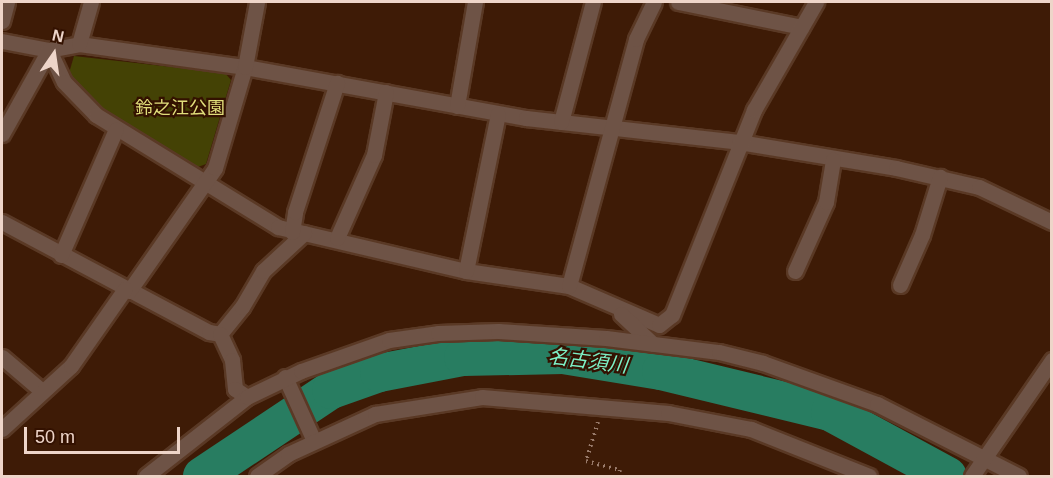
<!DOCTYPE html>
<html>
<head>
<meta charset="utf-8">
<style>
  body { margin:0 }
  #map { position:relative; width:1053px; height:478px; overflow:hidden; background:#3e1b06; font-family:Helvetica,"Noto Sans JP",sans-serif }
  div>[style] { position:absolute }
  .green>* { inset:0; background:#444205 }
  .river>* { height:38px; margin:-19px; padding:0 19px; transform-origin:19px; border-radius:19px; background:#287d61 }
  .path>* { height:4px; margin-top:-2px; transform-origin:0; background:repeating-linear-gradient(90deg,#997b6b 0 1.5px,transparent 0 6px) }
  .roads { filter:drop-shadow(2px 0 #5a3925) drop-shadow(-2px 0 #5a3925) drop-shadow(0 2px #5a3925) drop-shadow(0 -2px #5a3925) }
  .minor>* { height:15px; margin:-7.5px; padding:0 7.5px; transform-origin:7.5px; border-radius:7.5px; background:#6e5346 }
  span { translate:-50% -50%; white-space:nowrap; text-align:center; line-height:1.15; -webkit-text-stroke:4.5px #310; paint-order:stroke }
  .park-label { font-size:18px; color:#e0dd7a }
  .water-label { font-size:20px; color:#7df0c6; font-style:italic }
  .frame { position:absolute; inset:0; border:3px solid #eed5c9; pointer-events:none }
  .north { position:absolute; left:24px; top:24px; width:60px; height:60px; -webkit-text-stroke:4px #310; paint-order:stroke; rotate:13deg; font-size:16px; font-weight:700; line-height:24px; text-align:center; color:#eed5c9 }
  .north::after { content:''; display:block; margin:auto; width:21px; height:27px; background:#eed5c9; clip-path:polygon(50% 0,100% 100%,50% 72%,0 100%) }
  .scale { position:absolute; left:24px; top:427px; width:156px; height:27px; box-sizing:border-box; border:3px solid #eed5c9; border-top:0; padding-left:8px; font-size:18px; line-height:21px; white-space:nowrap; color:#eed5c9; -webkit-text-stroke:4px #310; paint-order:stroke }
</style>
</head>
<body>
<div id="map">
  <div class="green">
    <i style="clip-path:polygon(74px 56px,225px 73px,231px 80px,206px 164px,198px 167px,102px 110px,69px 73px)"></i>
  </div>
  <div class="river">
    <i style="left:202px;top:476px;width:155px;rotate:-33.7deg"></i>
    <i style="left:331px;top:390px;width:51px;rotate:-19.5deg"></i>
    <i style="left:379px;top:373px;width:86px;rotate:-10.8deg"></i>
    <i style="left:463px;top:357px;width:100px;rotate:-1.1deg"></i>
    <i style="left:563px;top:355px;width:99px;rotate:9.3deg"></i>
    <i style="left:661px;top:371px;width:174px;rotate:13.6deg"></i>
    <i style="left:830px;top:412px;width:134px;rotate:28.5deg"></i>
  </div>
  <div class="path">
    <i style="left:598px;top:422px;width:41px;rotate:107.1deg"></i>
    <i style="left:586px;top:461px;width:35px;rotate:15deg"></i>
    <i style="left:620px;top:470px;width:6px;rotate:108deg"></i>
  </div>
  <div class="roads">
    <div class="minor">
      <i style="left:678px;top:2px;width:126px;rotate:11.4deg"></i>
      <i style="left:2px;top:21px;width:20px;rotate:-75deg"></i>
      <i style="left:2px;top:41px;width:48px;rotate:10.8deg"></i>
      <i style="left:49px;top:50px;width:31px;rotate:-11deg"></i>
      <i style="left:79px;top:44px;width:168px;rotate:7.9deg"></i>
      <i style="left:245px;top:67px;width:286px;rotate:10.3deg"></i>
      <i style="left:526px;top:118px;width:214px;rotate:6.4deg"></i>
      <i style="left:739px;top:142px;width:159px;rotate:9.4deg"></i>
      <i style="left:896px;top:168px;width:85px;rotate:12.9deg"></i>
      <i style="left:979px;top:187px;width:81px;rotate:25.6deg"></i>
      <i style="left:79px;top:44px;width:44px;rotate:-74.1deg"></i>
      <i style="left:49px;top:50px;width:35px;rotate:65deg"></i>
      <i style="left:64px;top:82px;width:46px;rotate:45.9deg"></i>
      <i style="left:96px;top:115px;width:214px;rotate:31.6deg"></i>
      <i style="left:278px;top:227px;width:193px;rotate:13.2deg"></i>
      <i style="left:466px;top:271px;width:104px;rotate:8.3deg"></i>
      <i style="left:569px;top:286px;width:98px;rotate:23.4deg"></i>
      <i style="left:659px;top:325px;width:16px;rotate:-38deg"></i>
      <i style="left:672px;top:315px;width:221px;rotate:-68.2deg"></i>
      <i style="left:754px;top:110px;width:125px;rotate:-60.1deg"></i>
      <i style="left:457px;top:106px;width:106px;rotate:-80.2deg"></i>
      <i style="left:561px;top:122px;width:124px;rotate:-75.1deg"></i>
      <i style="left:2px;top:134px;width:96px;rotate:-60.8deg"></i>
      <i style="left:2px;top:222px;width:234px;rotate:28deg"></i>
      <i style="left:209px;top:332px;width:11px;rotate:10deg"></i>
      <i style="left:220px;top:334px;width:35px;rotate:-51deg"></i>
      <i style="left:242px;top:307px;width:42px;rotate:-59.7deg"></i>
      <i style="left:263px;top:271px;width:56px;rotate:-42.8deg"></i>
      <i style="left:292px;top:232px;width:20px;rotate:-81deg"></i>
      <i style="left:295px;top:212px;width:136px;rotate:-72deg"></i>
      <i style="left:337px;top:238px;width:91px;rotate:-66deg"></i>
      <i style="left:374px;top:155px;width:64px;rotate:-79.2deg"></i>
      <i style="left:61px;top:255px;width:137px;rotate:-66.4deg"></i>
      <i style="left:466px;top:271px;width:160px;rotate:-78.5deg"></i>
      <i style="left:795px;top:271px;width:76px;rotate:-65.8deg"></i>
      <i style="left:826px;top:202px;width:43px;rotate:-80.5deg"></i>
      <i style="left:900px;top:285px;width:55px;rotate:-66.3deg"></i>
      <i style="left:922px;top:235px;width:61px;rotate:-72.8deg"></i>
      <i style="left:569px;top:286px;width:256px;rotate:-74.8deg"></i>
      <i style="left:636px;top:39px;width:41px;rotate:-64.1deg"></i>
      <i style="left:129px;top:291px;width:150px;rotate:-55deg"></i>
      <i style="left:215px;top:168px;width:105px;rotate:-73.5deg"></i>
      <i style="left:245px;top:67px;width:66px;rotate:-79.5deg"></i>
      <i style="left:621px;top:314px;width:44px;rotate:43.2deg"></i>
      <i style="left:220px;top:334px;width:29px;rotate:65deg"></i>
      <i style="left:232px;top:360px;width:29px;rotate:84deg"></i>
      <i style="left:235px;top:389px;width:14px;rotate:34deg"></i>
      <i style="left:2px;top:357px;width:52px;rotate:40.4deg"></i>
      <i style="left:285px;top:377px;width:70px;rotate:65.6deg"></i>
      <i style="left:2px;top:429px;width:93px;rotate:-42.4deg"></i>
      <i style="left:71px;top:366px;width:94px;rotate:-55deg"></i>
      <i style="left:146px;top:476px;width:128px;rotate:-38deg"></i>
      <i style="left:247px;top:397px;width:60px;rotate:-25.7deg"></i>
      <i style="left:301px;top:371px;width:93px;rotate:-19.4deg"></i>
      <i style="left:389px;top:340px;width:49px;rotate:-8.1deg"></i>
      <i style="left:438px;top:333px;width:60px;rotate:-1.9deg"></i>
      <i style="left:498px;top:331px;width:108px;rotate:3.7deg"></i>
      <i style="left:606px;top:338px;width:114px;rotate:7.1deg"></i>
      <i style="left:719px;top:352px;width:45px;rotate:14deg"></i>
      <i style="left:763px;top:363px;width:121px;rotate:19.8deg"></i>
      <i style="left:877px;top:404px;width:159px;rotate:26.9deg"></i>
      <i style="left:257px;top:476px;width:38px;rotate:-35deg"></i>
      <i style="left:288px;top:454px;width:96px;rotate:-24.7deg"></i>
      <i style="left:375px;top:414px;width:108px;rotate:-9deg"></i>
      <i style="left:482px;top:397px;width:187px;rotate:4.9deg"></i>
      <i style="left:668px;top:413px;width:85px;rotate:10.9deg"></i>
      <i style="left:751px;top:429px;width:127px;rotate:21.7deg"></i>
      <i style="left:972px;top:476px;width:141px;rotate:-55.4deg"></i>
    </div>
  </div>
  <div class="park-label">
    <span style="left:180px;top:108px">鈴之江公園</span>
  </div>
  <div class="water-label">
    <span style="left:588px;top:361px;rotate:7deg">名古須川</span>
  </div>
  <div class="frame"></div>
  <div class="north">N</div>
  <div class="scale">50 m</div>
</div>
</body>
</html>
